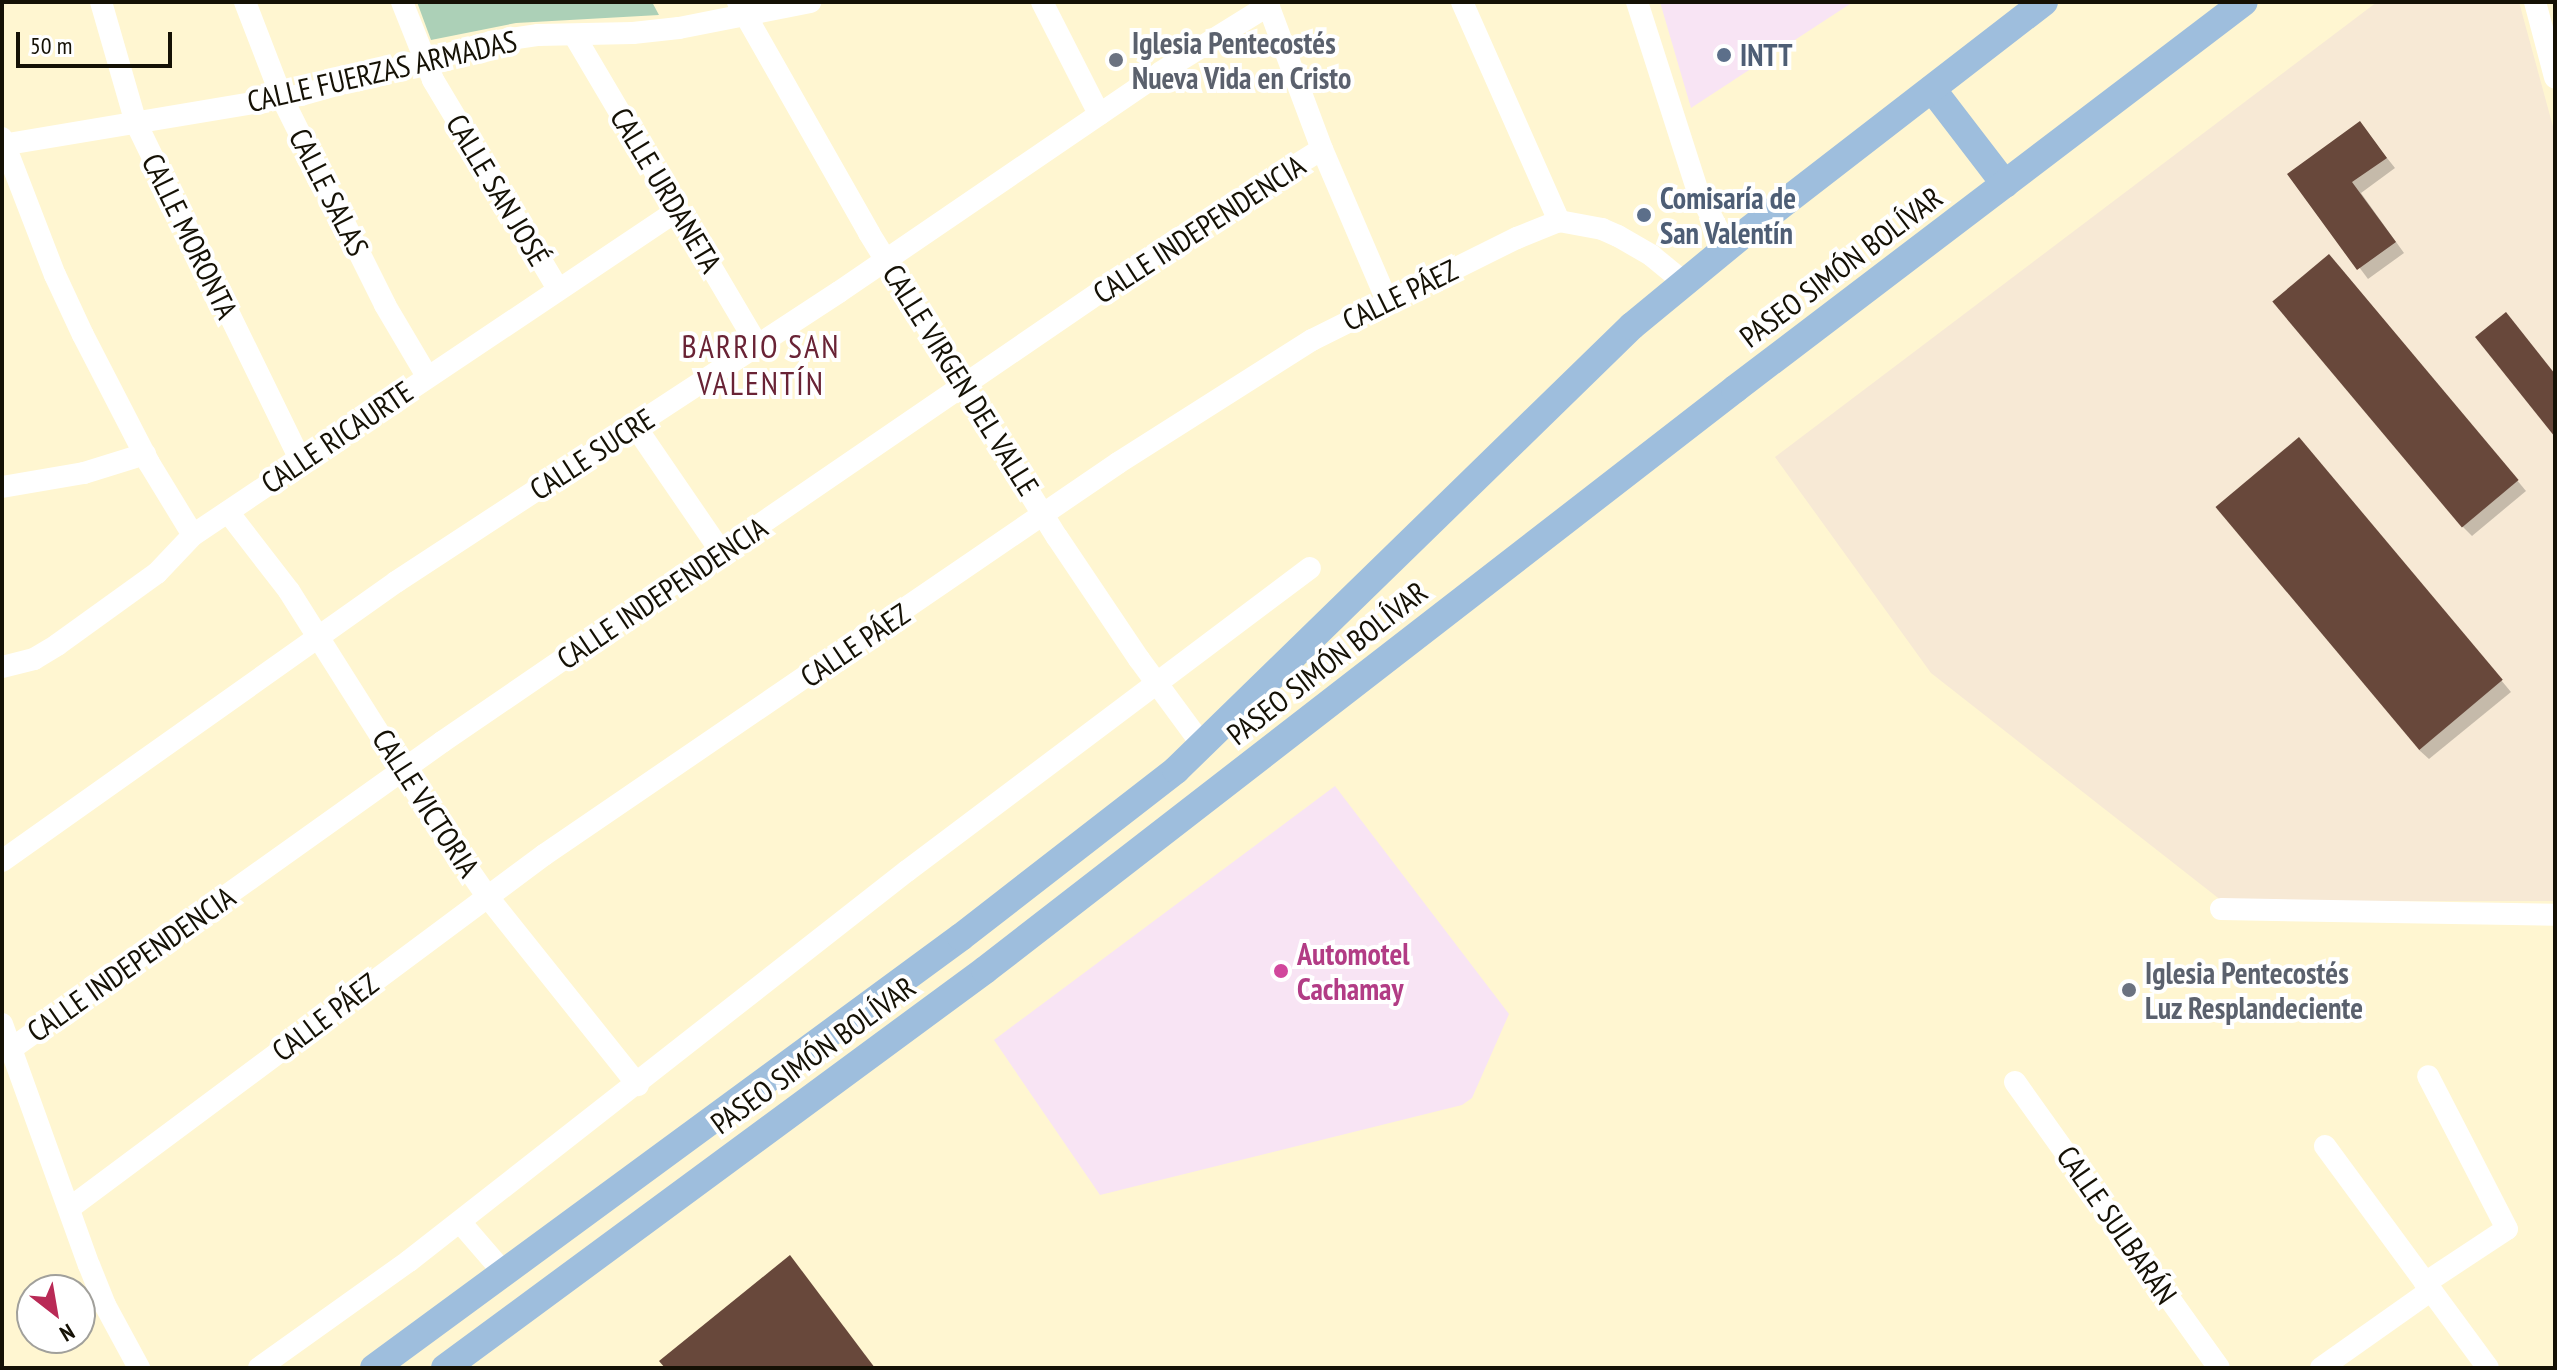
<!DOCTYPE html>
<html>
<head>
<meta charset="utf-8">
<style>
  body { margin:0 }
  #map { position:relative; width:2557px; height:1370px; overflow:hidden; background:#fff6d1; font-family:"PT Sans Narrow",sans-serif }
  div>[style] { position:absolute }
  .commercial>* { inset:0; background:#f8e4f4 }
  .industrial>* { inset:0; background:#f7e9d5 }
  .green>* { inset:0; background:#acd0b7 }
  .shadow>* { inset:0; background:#0003 }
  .building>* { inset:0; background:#68483b; transform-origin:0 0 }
  .minor>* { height:22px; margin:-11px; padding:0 11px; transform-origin:11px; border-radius:11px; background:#fff }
  .major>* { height:28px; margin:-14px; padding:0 14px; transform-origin:14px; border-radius:14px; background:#9ebedd }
  .dots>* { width:22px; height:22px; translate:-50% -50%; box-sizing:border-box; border:4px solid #fff; border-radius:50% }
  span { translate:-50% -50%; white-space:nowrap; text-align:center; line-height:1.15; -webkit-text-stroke:8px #fff; paint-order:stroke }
  .worship-label { font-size:30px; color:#5b616d; font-weight:700 }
  .left { translate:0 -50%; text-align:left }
  .service-label { font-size:30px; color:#4e5e75; font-weight:700 }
  .street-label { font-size:30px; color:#151105 }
  .hotel-label { font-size:30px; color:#b23c85; font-weight:700 }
  .neighbourhood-label { font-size:32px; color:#692335; letter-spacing:2px }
  .frame { position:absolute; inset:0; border:4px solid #151105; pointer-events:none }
  .north { position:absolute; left:16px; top:1274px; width:80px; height:80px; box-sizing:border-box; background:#fff; border:2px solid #a1a09b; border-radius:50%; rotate:149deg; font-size:22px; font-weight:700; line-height:32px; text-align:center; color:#151105 }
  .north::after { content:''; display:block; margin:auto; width:28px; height:36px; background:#b92a56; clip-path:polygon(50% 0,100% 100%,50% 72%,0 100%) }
  .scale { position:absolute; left:16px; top:32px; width:156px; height:36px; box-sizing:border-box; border:4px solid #151105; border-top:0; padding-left:10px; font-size:24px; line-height:28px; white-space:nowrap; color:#151105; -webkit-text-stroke:6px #fff; paint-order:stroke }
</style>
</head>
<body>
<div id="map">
  <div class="commercial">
    <i style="clip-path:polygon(1660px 2px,1853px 2px,1691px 108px)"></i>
    <i style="clip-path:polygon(1335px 786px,1509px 1014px,1472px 1098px,1462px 1105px,1100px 1195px,994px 1040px)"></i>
  </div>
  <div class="industrial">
    <i style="clip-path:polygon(2377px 2px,2519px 2px,2555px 134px,2555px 901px,2222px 901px,1931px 673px,1775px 457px)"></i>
  </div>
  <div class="green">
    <i style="clip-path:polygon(417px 2px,652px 2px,659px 15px,516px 23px,431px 40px)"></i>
  </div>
  <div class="shadow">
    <i style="clip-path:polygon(2360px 124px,2395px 168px,2361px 193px,2404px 253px,2368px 279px,2290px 175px)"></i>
    <i style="clip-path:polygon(2339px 266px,2526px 491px,2472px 536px,2462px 526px)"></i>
    <i style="clip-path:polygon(2309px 450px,2511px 692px,2429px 759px,2419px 750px)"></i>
  </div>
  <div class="building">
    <i style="clip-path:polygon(2360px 121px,2387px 158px,2352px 182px,2396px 242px,2357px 270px,2287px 174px)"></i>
    <i style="left:2329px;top:254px;width:295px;height:74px;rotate:50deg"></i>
    <i style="clip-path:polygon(2506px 312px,2555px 374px,2555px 437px,2475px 337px)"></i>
    <i style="left:2299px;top:437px;width:317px;height:109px;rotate:50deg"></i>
    <i style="clip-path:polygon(790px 1255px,875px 1368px,665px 1368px,659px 1361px)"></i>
  </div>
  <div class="minor">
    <i style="left:101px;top:2px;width:126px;rotate:73.9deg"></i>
    <i style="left:136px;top:123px;width:376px;rotate:64deg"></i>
    <i style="left:245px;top:2px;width:103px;rotate:68.9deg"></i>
    <i style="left:282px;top:98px;width:231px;rotate:63.5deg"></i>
    <i style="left:385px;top:305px;width:82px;rotate:59.4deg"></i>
    <i style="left:402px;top:2px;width:84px;rotate:68.3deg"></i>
    <i style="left:433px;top:80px;width:244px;rotate:59.1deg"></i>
    <i style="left:738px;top:2px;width:266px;rotate:60.4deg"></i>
    <i style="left:869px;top:233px;width:357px;rotate:58.3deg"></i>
    <i style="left:1057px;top:537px;width:147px;rotate:56.1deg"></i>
    <i style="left:1139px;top:659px;width:108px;rotate:53.7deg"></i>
    <i style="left:1042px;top:2px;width:126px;rotate:63deg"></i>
    <i style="left:1267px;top:2px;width:157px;rotate:69.5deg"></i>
    <i style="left:1322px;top:149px;width:165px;rotate:66.8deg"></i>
    <i style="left:1462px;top:2px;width:240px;rotate:66.1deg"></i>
    <i style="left:1637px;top:2px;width:196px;rotate:72.2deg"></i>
    <i style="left:1697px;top:189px;width:65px;rotate:62.7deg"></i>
    <i style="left:2535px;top:2px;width:78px;rotate:75.1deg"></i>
    <i style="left:574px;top:35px;width:361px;rotate:59.4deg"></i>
    <i style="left:2px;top:138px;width:147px;rotate:68.9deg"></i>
    <i style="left:55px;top:275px;width:66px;rotate:65deg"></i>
    <i style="left:83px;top:335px;width:144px;rotate:62.7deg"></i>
    <i style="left:149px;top:463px;width:84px;rotate:58.6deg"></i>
    <i style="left:2px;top:145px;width:303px;rotate:-9.5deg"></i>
    <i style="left:301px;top:95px;width:197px;rotate:-15.6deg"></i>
    <i style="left:491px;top:42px;width:48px;rotate:-8.5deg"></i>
    <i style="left:538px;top:35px;width:95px;rotate:-1.2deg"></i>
    <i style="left:633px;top:33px;width:46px;rotate:-6.2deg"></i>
    <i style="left:679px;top:28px;width:134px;rotate:-11.2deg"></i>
    <i style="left:635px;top:426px;width:154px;rotate:55.6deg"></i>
    <i style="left:2px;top:487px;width:83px;rotate:-9.7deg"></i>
    <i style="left:84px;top:473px;width:64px;rotate:-17.3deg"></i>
    <i style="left:228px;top:512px;width:100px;rotate:52.3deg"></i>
    <i style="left:289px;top:591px;width:267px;rotate:57.7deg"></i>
    <i style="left:432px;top:817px;width:96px;rotate:55.2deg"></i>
    <i style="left:487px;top:896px;width:242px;rotate:51.4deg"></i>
    <i style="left:2px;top:667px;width:33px;rotate:-14deg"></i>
    <i style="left:34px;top:659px;width:27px;rotate:-31deg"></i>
    <i style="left:57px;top:645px;width:123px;rotate:-35.8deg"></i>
    <i style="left:157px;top:573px;width:52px;rotate:-46.5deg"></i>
    <i style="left:193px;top:535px;width:584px;rotate:-33.83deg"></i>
    <i style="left:2px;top:861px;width:483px;rotate:-35.3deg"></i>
    <i style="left:396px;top:582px;width:529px;rotate:-33.21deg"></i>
    <i style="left:839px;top:292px;width:390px;rotate:-34.3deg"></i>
    <i style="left:1161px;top:72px;width:127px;rotate:-31.8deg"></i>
    <i style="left:2221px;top:909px;width:334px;rotate:1deg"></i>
    <i style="left:2px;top:1024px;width:256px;rotate:70.2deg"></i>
    <i style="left:89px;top:1265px;width:43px;rotate:68.2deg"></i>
    <i style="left:105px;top:1305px;width:72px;rotate:61.6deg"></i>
    <i style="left:11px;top:1049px;width:529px;rotate:-35.46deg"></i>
    <i style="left:442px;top:742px;width:882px;rotate:-34.37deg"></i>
    <i style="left:1170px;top:244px;width:179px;rotate:-32deg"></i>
    <i style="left:2015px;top:1082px;width:351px;rotate:54.5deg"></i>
    <i style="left:2325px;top:1146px;width:275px;rotate:53.7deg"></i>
    <i style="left:71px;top:1207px;width:590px;rotate:-36.66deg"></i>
    <i style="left:544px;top:855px;width:695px;rotate:-34.33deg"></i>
    <i style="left:1118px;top:463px;width:230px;rotate:-32.4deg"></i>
    <i style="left:1312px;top:340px;width:229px;rotate:-26.5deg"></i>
    <i style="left:1517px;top:238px;width:45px;rotate:-22deg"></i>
    <i style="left:1559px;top:221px;width:44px;rotate:10.5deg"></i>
    <i style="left:1602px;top:229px;width:17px;rotate:24deg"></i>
    <i style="left:1618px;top:236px;width:39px;rotate:30deg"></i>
    <i style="left:1652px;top:256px;width:43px;rotate:39.3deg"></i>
    <i style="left:460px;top:1222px;width:67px;rotate:49.2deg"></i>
    <i style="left:2425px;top:1283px;width:98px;rotate:-33.4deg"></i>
    <i style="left:2507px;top:1229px;width:172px;rotate:-117.3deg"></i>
    <i style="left:259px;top:1368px;width:184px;rotate:-35.5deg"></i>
    <i style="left:409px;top:1261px;width:633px;rotate:-38.07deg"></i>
    <i style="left:907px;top:871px;width:504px;rotate:-36.94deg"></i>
    <i style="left:2321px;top:1368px;width:133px;rotate:-35.2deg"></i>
  </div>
  <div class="major">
    <i style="left:1932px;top:89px;width:120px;rotate:52.5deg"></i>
    <i style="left:374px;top:1368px;width:728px;rotate:-36.29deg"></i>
    <i style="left:961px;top:937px;width:272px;rotate:-37.8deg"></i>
    <i style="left:1176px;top:770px;width:636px;rotate:-44.24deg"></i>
    <i style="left:1632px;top:326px;width:146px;rotate:-39.5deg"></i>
    <i style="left:1745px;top:233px;width:378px;rotate:-37.7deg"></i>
    <i style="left:445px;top:1368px;width:671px;rotate:-36.39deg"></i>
    <i style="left:985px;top:970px;width:949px;rotate:-37.76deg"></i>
    <i style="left:1735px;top:389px;width:639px;rotate:-37.25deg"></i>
  </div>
  <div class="dots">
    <i style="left:1724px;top:55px;background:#5c6f8a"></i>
    <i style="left:1116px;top:60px;background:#6b7280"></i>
    <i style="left:1644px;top:215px;background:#5c6f8a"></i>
    <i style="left:1281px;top:971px;background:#d1479c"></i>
    <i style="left:2129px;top:990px;background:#6b7280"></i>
  </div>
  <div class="worship-label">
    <span class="left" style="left:1132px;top:60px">Iglesia Pentecostés<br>Nueva Vida en Cristo</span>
    <span class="left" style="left:2145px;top:990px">Iglesia Pentecostés<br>Luz Resplandeciente</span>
  </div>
  <div class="service-label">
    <span class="left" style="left:1740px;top:55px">INTT</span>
    <span class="left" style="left:1660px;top:215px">Comisaría de<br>San Valentín</span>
  </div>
  <div class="street-label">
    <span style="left:382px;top:71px;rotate:-13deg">CALLE FUERZAS ARMADAS</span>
    <span style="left:498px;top:190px;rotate:59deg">CALLE SAN JOSÉ</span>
    <span style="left:666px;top:190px;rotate:59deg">CALLE URDANETA</span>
    <span style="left:329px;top:192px;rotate:63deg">CALLE SALAS</span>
    <span style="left:1199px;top:229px;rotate:-33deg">CALLE INDEPENDENCIA</span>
    <span style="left:190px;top:236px;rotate:64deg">CALLE MORONTA</span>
    <span style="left:1841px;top:267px;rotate:-37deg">PASEO SIMÓN BOLÍVAR</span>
    <span style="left:1400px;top:295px;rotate:-26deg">CALLE PÁEZ</span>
    <span style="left:961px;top:380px;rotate:58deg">CALLE VIRGEN DEL VALLE</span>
    <span style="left:337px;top:437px;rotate:-34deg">CALLE RICAURTE</span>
    <span style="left:592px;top:454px;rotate:-33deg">CALLE SUCRE</span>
    <span style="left:662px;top:593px;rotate:-34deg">CALLE INDEPENDENCIA</span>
    <span style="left:855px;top:645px;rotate:-34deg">CALLE PÁEZ</span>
    <span style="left:1327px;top:663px;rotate:-38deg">PASEO SIMÓN BOLÍVAR</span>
    <span style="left:426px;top:803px;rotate:57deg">CALLE VICTORIA</span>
    <span style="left:131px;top:964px;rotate:-35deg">CALLE INDEPENDENCIA</span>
    <span style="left:325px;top:1017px;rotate:-37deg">CALLE PÁEZ</span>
    <span style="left:813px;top:1055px;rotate:-36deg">PASEO SIMÓN BOLÍVAR</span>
    <span style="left:2117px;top:1225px;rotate:55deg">CALLE SULBARÁN</span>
  </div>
  <div class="hotel-label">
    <span class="left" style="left:1297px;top:971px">Automotel<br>Cachamay</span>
  </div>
  <div class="neighbourhood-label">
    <span style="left:761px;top:365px">BARRIO SAN<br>VALENTÍN</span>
  </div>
  <div class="frame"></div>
  <div class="north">N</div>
  <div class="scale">50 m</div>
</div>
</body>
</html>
